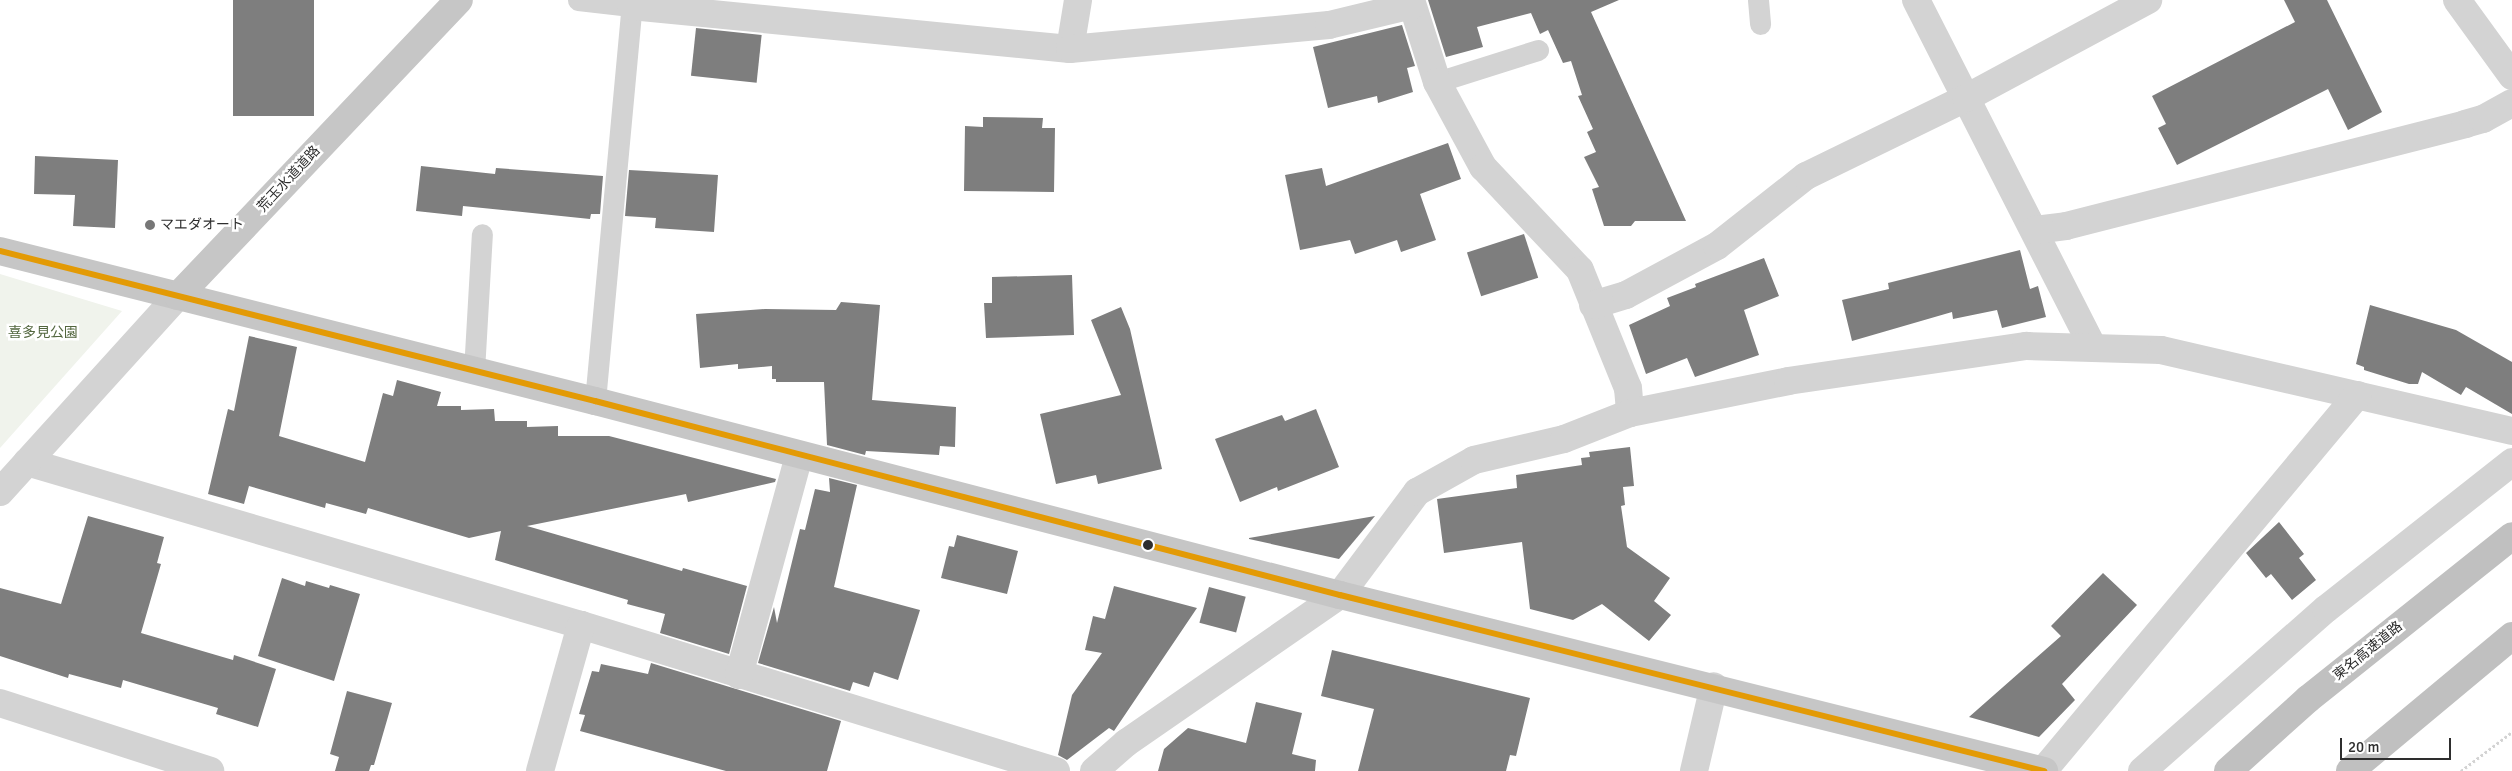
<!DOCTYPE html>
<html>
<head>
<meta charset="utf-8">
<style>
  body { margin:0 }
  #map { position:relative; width:2512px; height:771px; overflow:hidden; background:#fff; font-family:Signika,"Noto Sans JP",sans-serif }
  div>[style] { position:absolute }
  .green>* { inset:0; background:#f0f3ec }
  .building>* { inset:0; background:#7e7e7e; transform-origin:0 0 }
  .path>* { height:3px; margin-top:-1.5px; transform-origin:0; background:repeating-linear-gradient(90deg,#d3d3d3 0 2.5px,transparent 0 5px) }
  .service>* { height:21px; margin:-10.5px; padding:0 10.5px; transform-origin:10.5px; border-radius:10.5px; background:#d3d3d3 }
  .minor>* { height:28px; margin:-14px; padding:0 14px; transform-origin:14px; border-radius:14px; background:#d3d3d3 }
  .tertiary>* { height:28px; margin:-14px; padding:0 14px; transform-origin:14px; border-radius:14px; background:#d3d3d3 }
  .primary>* { height:28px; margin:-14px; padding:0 14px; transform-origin:14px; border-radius:14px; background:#c6c6c6 }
  .motorway>* { height:28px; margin:-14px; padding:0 14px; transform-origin:14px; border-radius:14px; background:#c0c0c0 }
  .bus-1>* { height:6px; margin:-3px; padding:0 3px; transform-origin:3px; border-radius:3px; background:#e39a05 }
  .dots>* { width:14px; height:14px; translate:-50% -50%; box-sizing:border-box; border:2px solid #fff; border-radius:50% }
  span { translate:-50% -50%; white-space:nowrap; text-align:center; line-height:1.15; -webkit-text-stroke:5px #fff; paint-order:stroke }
  .street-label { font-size:14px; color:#2e2e2e }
  .poi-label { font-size:14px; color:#2e2e2e }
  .left { translate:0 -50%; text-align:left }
  .park-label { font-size:14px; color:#52663e }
  .scale { position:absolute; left:2340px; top:738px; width:111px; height:22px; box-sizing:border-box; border:2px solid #2e2e2e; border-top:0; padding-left:6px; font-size:15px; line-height:18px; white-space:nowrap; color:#2e2e2e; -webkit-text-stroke:4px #fff; paint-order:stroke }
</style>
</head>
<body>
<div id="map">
  <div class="green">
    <i style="clip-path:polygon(0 274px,122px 311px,0 448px)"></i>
  </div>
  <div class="building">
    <i style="left:233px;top:0;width:81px;height:116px"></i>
    <i style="clip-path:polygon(1428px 0,1619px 0,1591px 12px,1686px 221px,1635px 221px,1631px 226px,1604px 226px,1592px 189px,1599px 187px,1584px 157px,1596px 152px,1587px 132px,1593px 129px,1578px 96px,1582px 95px,1571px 61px,1563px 63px,1548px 30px,1540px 34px,1531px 13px,1477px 27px,1483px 47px,1446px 57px)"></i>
    <i style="clip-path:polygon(2284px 0,2327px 0,2382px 112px,2348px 130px,2328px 89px,2177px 165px,2158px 128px,2166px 124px,2152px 96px,2295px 22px)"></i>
    <i style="clip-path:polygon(1402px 25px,1415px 66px,1407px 68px,1413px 92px,1378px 103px,1377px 96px,1328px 108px,1313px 47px)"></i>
    <i style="left:696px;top:28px;width:66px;height:48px;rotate:6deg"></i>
    <i style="clip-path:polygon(983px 117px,1043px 118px,1042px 128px,1055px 128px,1054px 192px,964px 191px,965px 126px,983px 127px)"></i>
    <i style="clip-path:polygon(1448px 143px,1461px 179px,1420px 194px,1436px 240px,1401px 252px,1397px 240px,1355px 254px,1350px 240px,1300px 250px,1285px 175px,1322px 168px,1326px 186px)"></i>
    <i style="clip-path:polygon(35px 156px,118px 160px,115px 228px,73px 226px,75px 195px,34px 194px)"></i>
    <i style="clip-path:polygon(421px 166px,495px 174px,496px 168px,603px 176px,600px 214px,591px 214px,590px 219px,463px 206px,462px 216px,416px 211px)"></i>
    <i style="clip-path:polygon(629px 170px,718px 175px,714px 232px,655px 228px,656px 218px,625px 216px)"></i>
    <i style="left:1524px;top:234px;width:46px;height:60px;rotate:72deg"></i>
    <i style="clip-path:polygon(2020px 250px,2030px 289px,2038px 286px,2046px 317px,2002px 328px,1997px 310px,1953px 319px,1952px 312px,1852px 341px,1842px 300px,1889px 289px,1888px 283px)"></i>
    <i style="clip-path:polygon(1764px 258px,1779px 296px,1744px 310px,1759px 355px,1695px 377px,1687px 358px,1646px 374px,1629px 325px,1670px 306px,1667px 298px,1696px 287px,1695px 284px)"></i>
    <i style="clip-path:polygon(1072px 275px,1074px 335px,986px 338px,984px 303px,992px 303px,992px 277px)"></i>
    <i style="clip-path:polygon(841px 302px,880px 305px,872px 400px,956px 407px,955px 447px,940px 446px,939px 455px,866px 451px,865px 455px,827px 445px,824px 382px,776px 382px,776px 379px,772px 379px,772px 366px,738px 369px,738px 364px,700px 368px,696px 314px,765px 309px,836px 310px)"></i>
    <i style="clip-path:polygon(2370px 305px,2456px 330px,2512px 362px,2512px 414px,2466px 387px,2461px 395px,2422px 372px,2418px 384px,2409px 384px,2364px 370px,2364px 367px,2356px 364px)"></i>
    <i style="clip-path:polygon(1121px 307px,1130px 329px,1162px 469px,1098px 484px,1096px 475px,1056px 484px,1040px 414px,1121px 395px,1091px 320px)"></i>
    <i style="clip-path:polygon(249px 336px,297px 347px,279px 436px,365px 462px,383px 393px,393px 396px,397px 380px,441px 392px,437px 406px,461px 406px,461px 410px,494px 409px,495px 421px,527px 421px,527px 427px,558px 426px,558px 436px,609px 436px,776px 479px,775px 482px,688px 502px,686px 494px,527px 526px,682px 571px,683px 568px,747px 586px,729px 654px,660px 633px,665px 614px,627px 604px,628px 600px,495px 560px,501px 531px,469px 538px,368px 508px,366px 514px,326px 503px,325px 508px,249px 486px,244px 504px,208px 494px,228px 409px,234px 411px)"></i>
    <i style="clip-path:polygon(1316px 409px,1339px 467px,1278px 491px,1277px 487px,1240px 502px,1215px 439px,1282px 415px,1285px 421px)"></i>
    <i style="clip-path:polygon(1630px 447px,1634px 486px,1623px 487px,1625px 505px,1621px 506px,1627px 547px,1670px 578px,1654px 601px,1671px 615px,1649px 641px,1602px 604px,1573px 620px,1530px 609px,1522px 542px,1444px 553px,1437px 499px,1517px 488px,1516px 475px,1582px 465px,1581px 458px,1590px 457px,1589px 452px)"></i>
    <i style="clip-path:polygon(829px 478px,857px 485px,834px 587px,920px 610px,898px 680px,874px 672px,869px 687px,853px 682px,850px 691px,758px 663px,774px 607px,777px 623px,800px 529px,805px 530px,815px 489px,830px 492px)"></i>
    <i style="clip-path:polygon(88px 516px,164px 537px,157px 563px,161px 564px,141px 633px,233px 660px,234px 655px,276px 669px,258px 727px,216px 714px,218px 708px,123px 680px,121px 688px,69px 674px,68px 678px,0 656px,0 588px,61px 604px)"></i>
    <i style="clip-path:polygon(1375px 516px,1339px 559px,1249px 539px,1249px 538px)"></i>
    <i style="clip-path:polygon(2279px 522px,2304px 554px,2299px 558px,2316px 580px,2292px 600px,2271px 574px,2266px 578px,2246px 553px)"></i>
    <i style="clip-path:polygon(957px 535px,1018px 551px,1007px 594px,941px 578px,949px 546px,954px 547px)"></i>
    <i style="clip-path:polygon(2103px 573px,2137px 605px,2062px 684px,2075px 700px,2039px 737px,1969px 717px,2061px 636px,2051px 626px)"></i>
    <i style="clip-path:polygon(282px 578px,305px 586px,306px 581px,329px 588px,330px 585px,360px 594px,334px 681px,258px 656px)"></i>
    <i style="clip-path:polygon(1114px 586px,1197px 608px,1114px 731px,1109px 728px,1067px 760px,1058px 755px,1072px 695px,1102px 653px,1085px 650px,1093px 616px,1105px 619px)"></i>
    <i style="left:1209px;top:587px;width:38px;height:37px;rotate:15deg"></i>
    <i style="clip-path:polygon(1332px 650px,1530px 698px,1516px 756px,1510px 755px,1506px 771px,1358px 771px,1374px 709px,1321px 696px)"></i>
    <i style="clip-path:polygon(651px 663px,841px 721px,827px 771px,726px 771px,580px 731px,585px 715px,579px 714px,592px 671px,599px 672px,601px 664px,648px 674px)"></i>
    <i style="clip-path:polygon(347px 691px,392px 703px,374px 765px,371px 765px,369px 771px,335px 771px,339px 757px,330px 754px)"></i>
    <i style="clip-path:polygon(1256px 702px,1302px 713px,1292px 754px,1316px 760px,1315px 771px,1158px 771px,1164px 749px,1188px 728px,1246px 743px)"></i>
  </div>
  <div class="path">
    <i style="left:2461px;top:771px;width:64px;rotate:-37.4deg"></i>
  </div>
  <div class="service">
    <i style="left:578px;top:0;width:53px;rotate:6.5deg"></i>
    <i style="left:1758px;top:0;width:24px;rotate:85deg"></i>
    <i style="left:1437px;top:82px;width:106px;rotate:-17.6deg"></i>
    <i style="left:474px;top:371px;width:137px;rotate:-86.7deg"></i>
    <i style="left:595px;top:401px;width:403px;rotate:-84.7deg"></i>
  </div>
  <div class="minor">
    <i style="left:1411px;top:0;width:86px;rotate:72.4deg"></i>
    <i style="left:1437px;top:82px;width:97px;rotate:61.6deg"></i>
    <i style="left:1483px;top:167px;width:141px;rotate:46.7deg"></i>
    <i style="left:1580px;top:270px;width:127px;rotate:67.9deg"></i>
    <i style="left:1628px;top:388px;width:25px;rotate:85deg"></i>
    <i style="left:1916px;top:0;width:390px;rotate:63deg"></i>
    <i style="left:2457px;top:0;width:94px;rotate:54.1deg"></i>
    <i style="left:631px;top:6px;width:441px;rotate:5.6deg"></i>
    <i style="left:1070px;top:49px;width:50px;rotate:-80.7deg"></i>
    <i style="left:1070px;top:49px;width:260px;rotate:-5.3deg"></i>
    <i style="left:1329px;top:25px;width:85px;rotate:-13.5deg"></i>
    <i style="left:2035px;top:230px;width:31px;rotate:-7deg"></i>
    <i style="left:2066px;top:226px;width:412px;rotate:-14.3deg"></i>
    <i style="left:2465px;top:124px;width:19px;rotate:-16deg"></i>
    <i style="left:2483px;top:119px;width:33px;rotate:-29deg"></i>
    <i style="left:1593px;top:305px;width:34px;rotate:-17deg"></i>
    <i style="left:1626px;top:295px;width:103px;rotate:-28.3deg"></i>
    <i style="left:1717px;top:246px;width:113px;rotate:-38.2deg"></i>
    <i style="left:1806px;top:176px;width:178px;rotate:-26deg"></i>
    <i style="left:1966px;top:98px;width:207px;rotate:-28.3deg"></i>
    <i style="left:27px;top:462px;width:577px;rotate:16.4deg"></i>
    <i style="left:581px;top:625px;width:497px;rotate:17.1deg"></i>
    <i style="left:739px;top:675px;width:228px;rotate:-74.7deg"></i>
    <i style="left:540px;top:771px;width:152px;rotate:-74.3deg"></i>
    <i style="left:1094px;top:771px;width:43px;rotate:-41.2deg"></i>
    <i style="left:1126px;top:743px;width:260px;rotate:-34.7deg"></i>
    <i style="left:1340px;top:595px;width:129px;rotate:-53.2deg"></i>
    <i style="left:1417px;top:492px;width:65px;rotate:-29.3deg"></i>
    <i style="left:1474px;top:460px;width:92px;rotate:-13.1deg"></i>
    <i style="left:1564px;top:439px;width:71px;rotate:-21.5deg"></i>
    <i style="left:1630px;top:413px;width:161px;rotate:-11.4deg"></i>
    <i style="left:1788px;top:381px;width:241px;rotate:-8.4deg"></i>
    <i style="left:2026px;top:346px;width:135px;rotate:1.7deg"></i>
    <i style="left:2161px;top:350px;width:360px;rotate:13deg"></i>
    <i style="left:1694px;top:771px;width:87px;rotate:-76.8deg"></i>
    <i style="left:2043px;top:771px;width:490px;rotate:-50.1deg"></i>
    <i style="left:2142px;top:771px;width:245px;rotate:-41.4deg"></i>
    <i style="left:2326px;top:609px;width:237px;rotate:-38.3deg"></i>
  </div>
  <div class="tertiary">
    <i style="left:0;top:492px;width:265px;rotate:-47.8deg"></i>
    <i style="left:0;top:703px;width:221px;rotate:17.9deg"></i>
  </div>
  <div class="primary">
    <i style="left:0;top:251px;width:614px;rotate:14.15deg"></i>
    <i style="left:595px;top:401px;width:770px;rotate:14.6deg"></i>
    <i style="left:1340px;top:595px;width:726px;rotate:14.04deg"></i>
    <i style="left:178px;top:296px;width:408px;rotate:-46.5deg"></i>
  </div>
  <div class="motorway">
    <i style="left:2228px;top:771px;width:108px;rotate:-42deg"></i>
    <i style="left:2308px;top:699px;width:261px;rotate:-38.6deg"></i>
    <i style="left:2350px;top:771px;width:211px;rotate:-39.8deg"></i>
  </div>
  <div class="bus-1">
    <i style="left:0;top:251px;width:614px;rotate:14.15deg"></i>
    <i style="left:595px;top:401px;width:770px;rotate:14.6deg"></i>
    <i style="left:1340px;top:595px;width:726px;rotate:14.04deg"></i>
  </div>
  <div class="dots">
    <i style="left:150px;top:225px;background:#777"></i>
    <i style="left:1148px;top:545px;background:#2e2e2e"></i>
  </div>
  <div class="street-label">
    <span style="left:289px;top:179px;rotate:-47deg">荒玉水道道路</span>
    <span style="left:2368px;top:651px;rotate:-39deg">東名高速道路</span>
  </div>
  <div class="poi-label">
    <span class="left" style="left:160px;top:225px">マエダオート</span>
  </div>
  <div class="park-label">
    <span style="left:43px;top:333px">喜多見公園</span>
  </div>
  <div class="scale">20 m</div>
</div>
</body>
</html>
